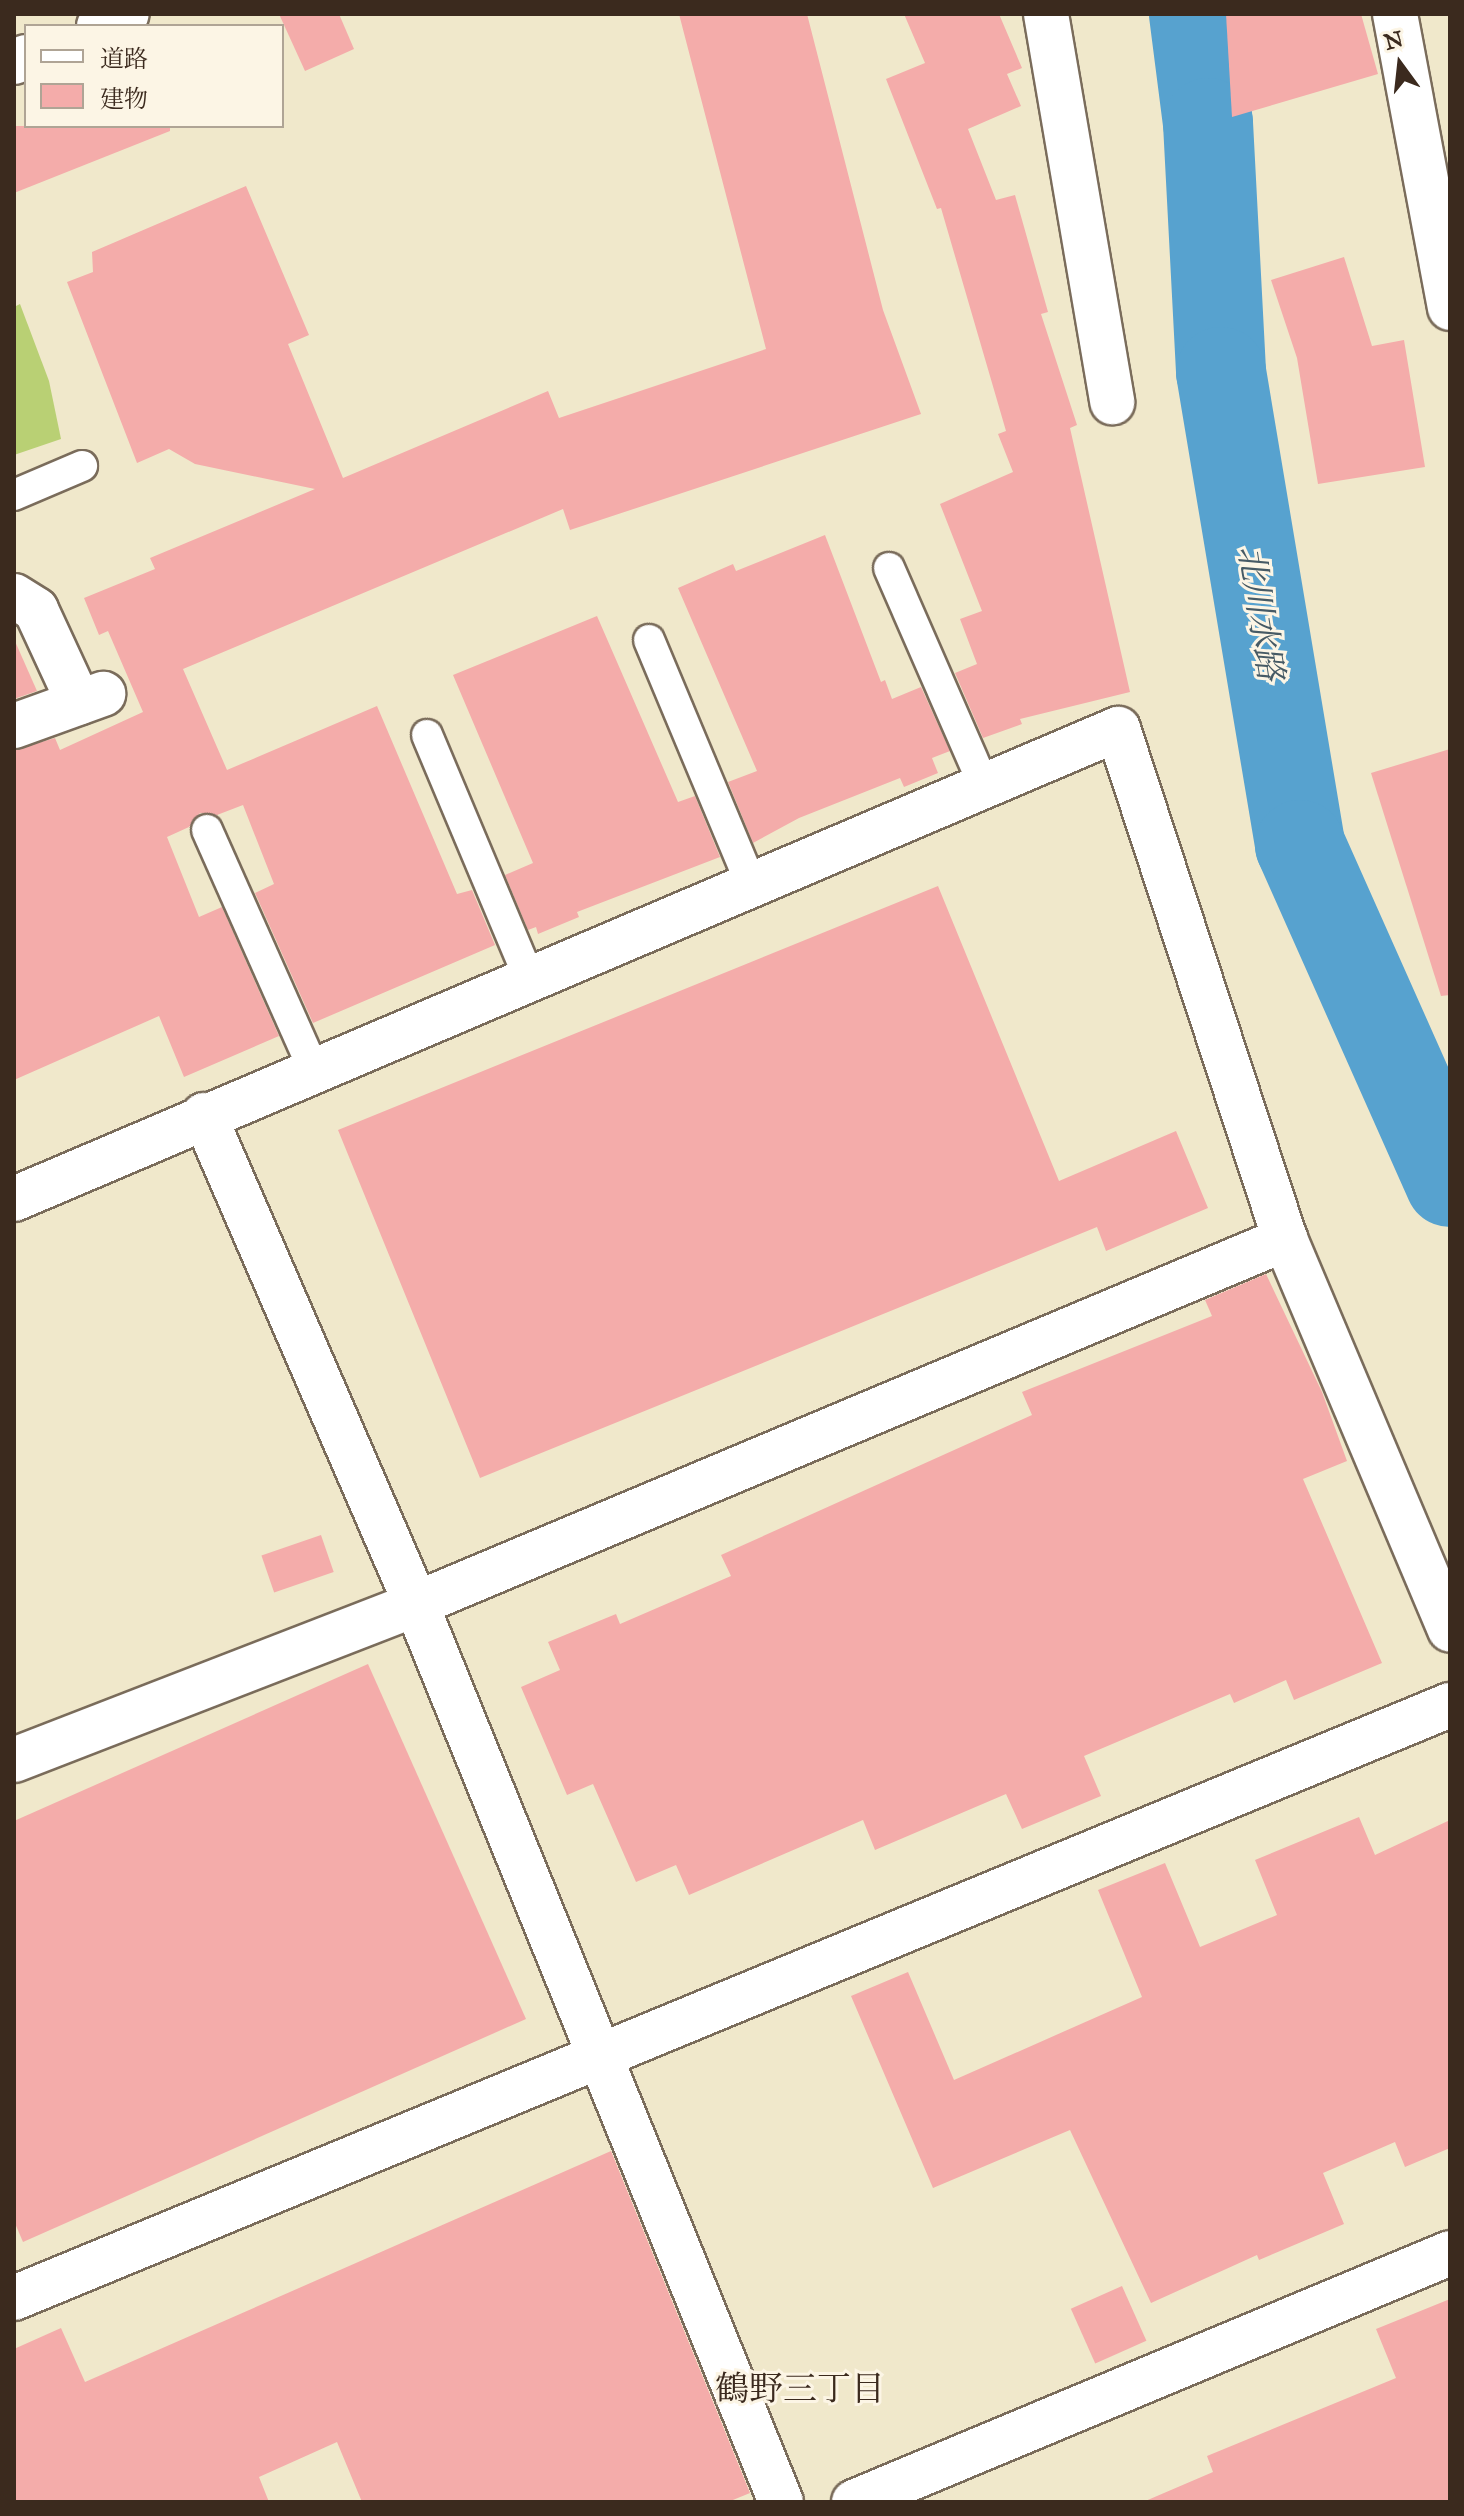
<!DOCTYPE html>
<html>
<head>
<meta charset="utf-8">
<style>
  body { margin:0 }
  #map { position:relative; width:1464px; height:2516px; overflow:hidden; background:#f0e8cb; font-family:"IM FELL Great Primer","Noto Serif JP",serif }
  div>[style] { position:absolute }
  .green>* { inset:0; background:#b9d074 }
  .river>* { height:90px; margin:-45px; padding:0 45px; transform-origin:45px; border-radius:45px; background:#57a2cf }
  .building>* { inset:0; background:#f4acaa; transform-origin:0 0 }
  .roads { filter:drop-shadow(2px 0 #7a6c5b) drop-shadow(-2px 0 #7a6c5b) drop-shadow(0 2px #7a6c5b) drop-shadow(0 -2px #7a6c5b) }
  .lane>* { height:30px; margin:-15px; padding:0 15px; transform-origin:15px; border-radius:15px; background:#fff }
  .street>* { height:44px; margin:-22px; padding:0 22px; transform-origin:22px; border-radius:22px; background:#fff }
  .secondary>* { height:44px; margin:-22px; padding:0 22px; transform-origin:22px; border-radius:22px; background:#fff }
  span { translate:-50% -50%; white-space:nowrap; text-align:center; line-height:1.15; -webkit-text-stroke:6px #fcf5e5; paint-order:stroke }
  .water-label { font-size:34px; color:#465a65; font-style:italic }
  .neighbourhood-label { font-size:34px; color:#3b2a1e }
  .frame { position:absolute; inset:0; border:16px solid #3b2a1e; pointer-events:none }
  .legend { position:absolute; left:24px; top:24px; width:260px; height:104px; box-sizing:border-box; background:#fcf5e5; border:2px solid #afa495; margin:0; padding:10px 14px; list-style:none; font-size:24px; color:#3b2a1e }
  .legend li { display:flex; align-items:center; gap:16px; height:40px }
  .legend b { width:40px; border:2px solid #afa495 }
  .north { position:absolute; left:1360px; top:24px; width:80px; height:80px; -webkit-text-stroke:6px #fcf5e5; paint-order:stroke; rotate:345deg; font-size:22px; font-weight:700; line-height:32px; text-align:center; color:#3b2a1e }
  .north::after { content:''; display:block; margin:auto; width:28px; height:36px; background:#3b2a1e; clip-path:polygon(50% 0,100% 100%,50% 72%,0 100%) }
</style>
</head>
<body>
<div id="map">
  <div class="green">
    <i style="clip-path:polygon(20px 304px,49px 381px,61px 439px,14px 455px,14px 307px)"></i>
  </div>
  <div class="river">
    <i style="left:1194px;top:14px;width:110px;rotate:82.7deg"></i>
    <i style="left:1208px;top:123px;width:249px;rotate:87deg"></i>
    <i style="left:1221px;top:372px;width:480px;rotate:80.5deg"></i>
    <i style="left:1300px;top:845px;width:369px;rotate:66deg"></i>
  </div>
  <div class="building">
    <i style="clip-path:polygon(279px 14px,339px 14px,354px 49px,305px 71px)"></i>
    <i style="clip-path:polygon(679px 14px,807px 14px,883px 310px,921px 414px,570px 530px,563px 509px,183px 669px,227px 770px,377px 706px,457px 894px,472px 890px,495px 945px,313px 1023px,255px 893px,274px 884px,243px 805px,217px 815px,200px 813px,189px 827px,167px 837px,199px 917px,222px 907px,279px 1036px,184px 1077px,159px 1016px,14px 1080px,14px 750px,55px 738px,60px 750px,143px 712px,108px 631px,99px 635px,84px 598px,155px 569px,150px 558px,315px 489px,195px 464px,169px 449px,137px 463px,67px 282px,93px 272px,92px 252px,246px 186px,309px 335px,288px 344px,343px 478px,548px 391px,559px 418px,766px 349px)"></i>
    <i style="clip-path:polygon(904px 14px,999px 14px,1022px 68px,1007px 74px,1021px 106px,968px 129px,996px 200px,1015px 195px,1048px 312px,1041px 314px,1077px 425px,1070px 428px,1130px 692px,1020px 719px,1022px 724px,983px 738px,955px 673px,977px 664px,960px 619px,982px 611px,940px 504px,1013px 472px,998px 434px,1006px 431px,941px 208px,937px 209px,886px 79px,925px 63px)"></i>
    <i style="clip-path:polygon(1226px 14px,1361px 14px,1378px 74px,1232px 117px)"></i>
    <i style="clip-path:polygon(14px 126px,170px 126px,170px 131px,14px 193px)"></i>
    <i style="clip-path:polygon(1344px 257px,1372px 346px,1404px 340px,1425px 467px,1318px 484px,1297px 358px,1271px 280px)"></i>
    <i style="clip-path:polygon(825px 535px,881px 682px,885px 680px,892px 699px,921px 687px,950px 751px,932px 758px,938px 773px,904px 787px,900px 778px,799px 818px,753px 843px,728px 782px,757px 771px,678px 588px,733px 564px,736px 571px)"></i>
    <i style="clip-path:polygon(597px 616px,678px 802px,695px 796px,720px 857px,577px 912px,579px 917px,538px 934px,536px 927px,528px 930px,505px 875px,533px 863px,453px 675px)"></i>
    <i style="clip-path:polygon(14px 639px,37px 691px,14px 699px)"></i>
    <i style="clip-path:polygon(1450px 749px,1450px 995px,1441px 996px,1371px 773px)"></i>
    <i style="clip-path:polygon(938px 886px,1059px 1181px,1176px 1131px,1208px 1208px,1106px 1251px,1097px 1227px,480px 1478px,338px 1130px)"></i>
    <i style="clip-path:polygon(1266px 1274px,1322px 1392px,1347px 1461px,1303px 1479px,1382px 1663px,1294px 1700px,1286px 1680px,1234px 1703px,1230px 1694px,1084px 1756px,1101px 1796px,1022px 1829px,1006px 1794px,875px 1850px,863px 1820px,689px 1895px,676px 1865px,636px 1882px,593px 1784px,567px 1795px,521px 1687px,560px 1670px,548px 1642px,616px 1614px,620px 1624px,731px 1576px,721px 1555px,1032px 1415px,1022px 1392px,1212px 1316px,1205px 1300px)"></i>
    <i style="left:321px;top:1535px;width:39px;height:63px;rotate:71deg"></i>
    <i style="clip-path:polygon(368px 1664px,526px 2019px,23px 2242px,14px 2221px,14px 1821px)"></i>
    <i style="clip-path:polygon(1359px 1817px,1375px 1855px,1450px 1820px,1450px 2148px,1405px 2167px,1395px 2142px,1323px 2173px,1344px 2224px,1259px 2260px,1257px 2255px,1151px 2303px,1070px 2130px,933px 2188px,851px 1996px,908px 1972px,954px 2080px,1142px 1997px,1098px 1890px,1165px 1863px,1200px 1947px,1277px 1915px,1255px 1860px)"></i>
    <i style="clip-path:polygon(611px 2151px,750px 2493px,728px 2502px,362px 2502px,337px 2442px,259px 2477px,269px 2502px,14px 2502px,14px 2349px,61px 2328px,85px 2382px)"></i>
    <i style="left:1122px;top:2286px;width:60px;height:56px;rotate:66deg"></i>
    <i style="clip-path:polygon(1450px 2299px,1450px 2502px,1143px 2502px,1213px 2472px,1207px 2456px,1396px 2378px,1376px 2329px)"></i>
  </div>
  <div class="roads">
    <div class="lane">
      <i style="left:14px;top:495px;width:74px;rotate:-23.1deg"></i>
      <i style="left:889px;top:568px;width:237px;rotate:66.4deg"></i>
      <i style="left:649px;top:640px;width:264px;rotate:67.3deg"></i>
      <i style="left:427px;top:735px;width:264px;rotate:67.2deg"></i>
      <i style="left:207px;top:830px;width:261px;rotate:66deg"></i>
    </div>
    <div class="street">
      <i style="left:1046px;top:14px;width:394px;rotate:80.3deg"></i>
      <i style="left:99px;top:26px;width:30px;rotate:-23deg"></i>
      <i style="left:14px;top:62px;width:13px;rotate:-23deg"></i>
      <i style="left:14px;top:596px;width:26px;rotate:32deg"></i>
      <i style="left:36px;top:610px;width:102px;rotate:65.2deg"></i>
      <i style="left:14px;top:726px;width:95px;rotate:-19.8deg"></i>
      <i style="left:204px;top:1115px;width:533px;rotate:66.56deg"></i>
      <i style="left:416px;top:1604px;width:969px;rotate:67.88deg"></i>
      <i style="left:14px;top:1199px;width:1200px;rotate:-23.06deg"></i>
      <i style="left:1118px;top:729px;width:537px;rotate:71.87deg"></i>
      <i style="left:1285px;top:1239px;width:424px;rotate:67.1deg"></i>
      <i style="left:14px;top:1760px;width:431px;rotate:-21.2deg"></i>
      <i style="left:416px;top:1604px;width:943px;rotate:-22.78deg"></i>
      <i style="left:14px;top:2298px;width:1554px;rotate:-22.44deg"></i>
    </div>
    <div class="secondary">
      <i style="left:1395px;top:14px;width:299px;rotate:79.4deg"></i>
      <i style="left:854px;top:2502px;width:646px;rotate:-22.67deg"></i>
    </div>
  </div>
  <div class="water-label">
    <span style="left:1261px;top:613px;rotate:81deg">北川水路</span>
  </div>
  <div class="neighbourhood-label">
    <span style="left:800px;top:2389px">鶴野三丁目</span>
  </div>
  <div class="frame"></div>
  <ul class="legend">
  <li><b style="height:10px;background:#fff"></b>道路</li>
  <li><b style="height:22px;background:#f4acaa"></b>建物</li>
  </ul>
  <div class="north">N</div>
</div>
</body>
</html>
